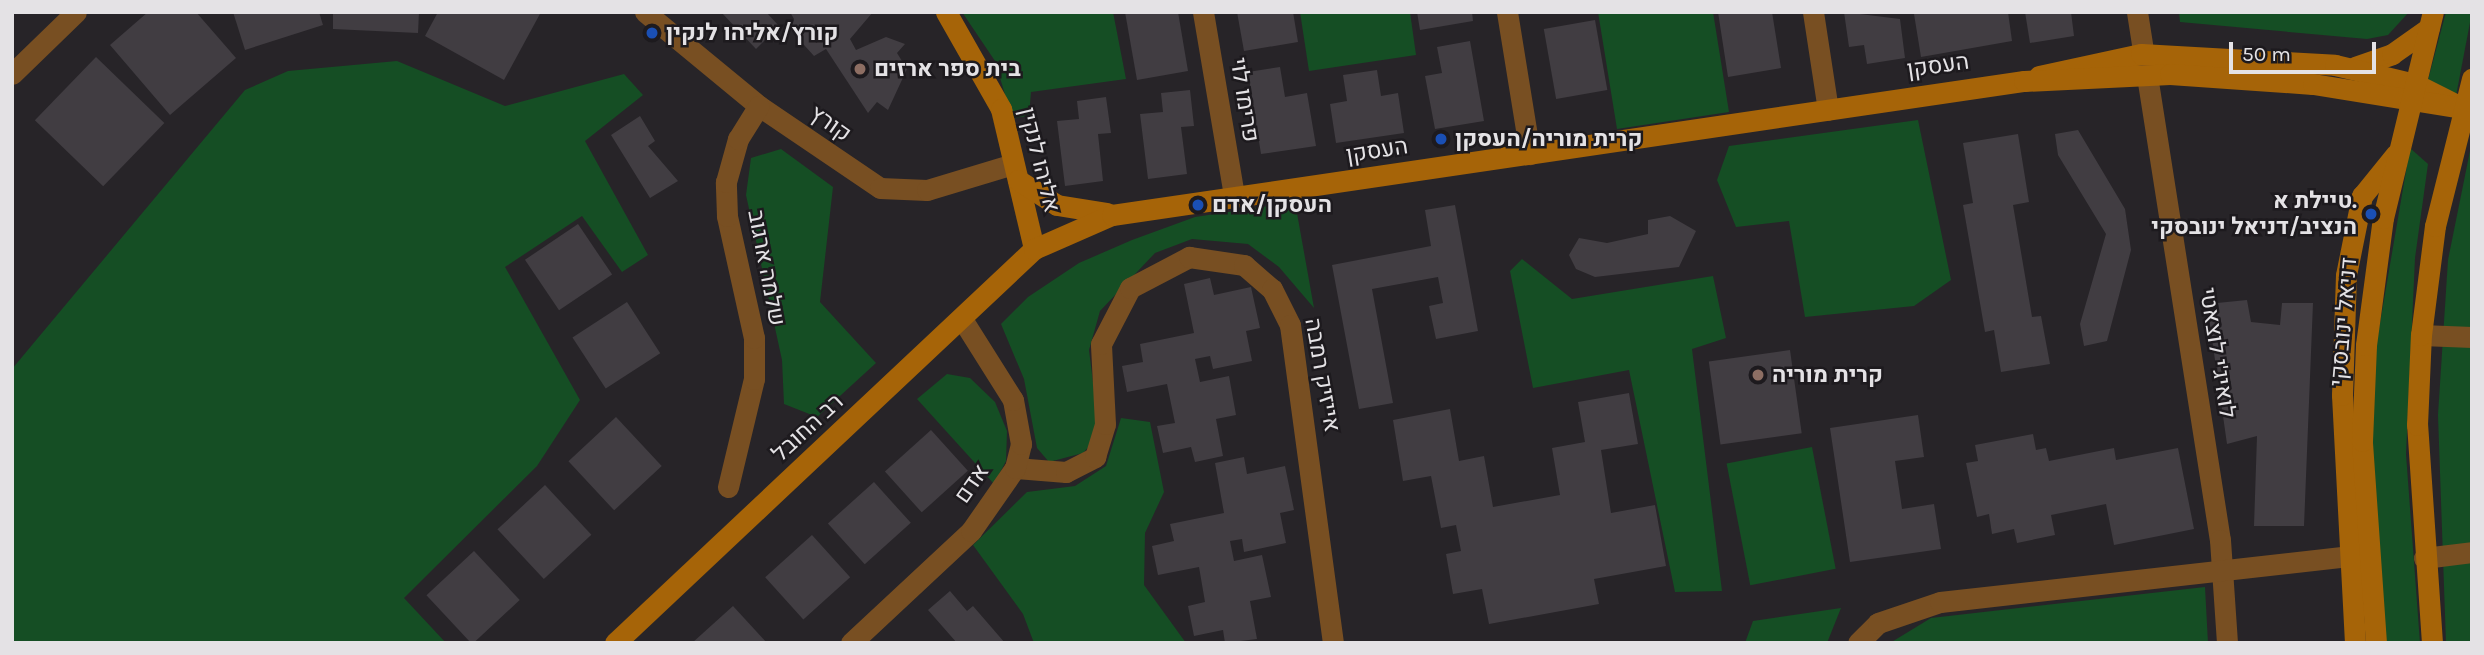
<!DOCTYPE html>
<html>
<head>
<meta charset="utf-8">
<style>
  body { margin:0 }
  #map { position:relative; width:2484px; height:655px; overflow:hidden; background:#272428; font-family:Karla,Heebo,sans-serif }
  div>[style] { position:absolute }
  .green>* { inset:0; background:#154e24; transform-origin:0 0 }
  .building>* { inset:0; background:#413d42; transform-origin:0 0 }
  .street>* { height:21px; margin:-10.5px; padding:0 10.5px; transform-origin:10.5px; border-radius:10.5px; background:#784f22 }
  .secondary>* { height:21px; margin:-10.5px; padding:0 10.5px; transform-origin:10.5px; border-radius:10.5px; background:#a66408 }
  .dots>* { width:19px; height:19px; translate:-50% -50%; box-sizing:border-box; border:4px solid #1d1a1e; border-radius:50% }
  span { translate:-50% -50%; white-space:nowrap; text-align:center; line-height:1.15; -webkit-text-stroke:5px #1d1a1e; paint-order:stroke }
  .poi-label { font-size:23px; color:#e4e2e5; font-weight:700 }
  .left { translate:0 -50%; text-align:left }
  .right { translate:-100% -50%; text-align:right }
  .street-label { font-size:23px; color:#e4e2e5 }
  .frame { position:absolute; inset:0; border:14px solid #e4e2e5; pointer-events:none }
  .scale { position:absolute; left:2229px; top:42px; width:147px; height:32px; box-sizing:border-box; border:4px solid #e4e2e5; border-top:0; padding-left:9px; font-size:21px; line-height:24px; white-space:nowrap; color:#e4e2e5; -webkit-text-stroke:5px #1d1a1e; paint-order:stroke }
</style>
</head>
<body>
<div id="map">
  <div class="green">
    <i style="clip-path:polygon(962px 12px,1113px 12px,1126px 79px,1031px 92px,1029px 116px,1012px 118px,995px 61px)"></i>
    <i style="clip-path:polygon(1300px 12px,1410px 12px,1416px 55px,1309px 71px)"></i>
    <i style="clip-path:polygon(1598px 12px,1713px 12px,1729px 112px,1617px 129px)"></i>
    <i style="clip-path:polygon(2179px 12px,2409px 12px,2388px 35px,2367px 39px,2180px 22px)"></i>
    <i style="clip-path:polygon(2446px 12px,2472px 12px,2456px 96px,2428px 80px)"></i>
    <i style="clip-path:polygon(397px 61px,505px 106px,624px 74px,643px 95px,585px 141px,648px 255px,622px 272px,582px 216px,505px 267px,580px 400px,537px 466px,404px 598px,446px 643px,12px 643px,12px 369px,245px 90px,288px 71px)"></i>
    <i style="clip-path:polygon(1918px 120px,1951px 280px,1914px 306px,1805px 317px,1789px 221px,1736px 227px,1717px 180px,1729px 146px)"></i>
    <i style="clip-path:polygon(2472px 141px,2472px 643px,2446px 643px,2438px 415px,2448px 260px)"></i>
    <i style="clip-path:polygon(2410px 148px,2428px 164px,2415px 258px,2406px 454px,2420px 643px,2386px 643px,2372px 450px,2373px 364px)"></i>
    <i style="clip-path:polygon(781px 149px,833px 187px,820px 302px,876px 363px,817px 417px,784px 404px,782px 360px,746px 195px,751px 158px)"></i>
    <i style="clip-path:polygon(1295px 202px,1314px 308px,1279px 267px,1248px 244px,1192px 239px,1155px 253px,1100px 311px,1089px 350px,1098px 423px,1093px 442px,1083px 453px,1049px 462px,1037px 448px,1024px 379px,1001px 324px,1028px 297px,1079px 263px,1132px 240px,1195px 217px)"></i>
    <i style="clip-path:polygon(1522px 259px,1572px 299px,1713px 276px,1726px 338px,1692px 349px,1722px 591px,1675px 592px,1629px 370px,1533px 388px,1510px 271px)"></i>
    <i style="clip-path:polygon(947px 374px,970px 378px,995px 402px,1007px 431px,1006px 461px,994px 484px,917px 399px)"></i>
    <i style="clip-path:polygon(1121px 418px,1150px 422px,1164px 492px,1145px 533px,1144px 585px,1186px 643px,1034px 643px,1023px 614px,973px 545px,1027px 492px,1075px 486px,1106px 466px)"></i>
    <i style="left:1812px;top:447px;width:124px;height:87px;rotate:79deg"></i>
    <i style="clip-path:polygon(2205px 587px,2208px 643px,1890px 643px,1931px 618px)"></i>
    <i style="clip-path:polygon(1841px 608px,1827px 643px,1745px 643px,1753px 621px)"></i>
  </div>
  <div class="building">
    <i style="clip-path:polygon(148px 12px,196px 12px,236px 58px,170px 115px,110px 45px)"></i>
    <i style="clip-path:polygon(233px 12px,319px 12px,323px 25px,245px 50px)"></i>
    <i style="clip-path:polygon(333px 12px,419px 12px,418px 33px,333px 29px)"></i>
    <i style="clip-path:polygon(438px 12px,541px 12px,504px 80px,425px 36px)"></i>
    <i style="clip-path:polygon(721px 12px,766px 12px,779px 26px,756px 49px)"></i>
    <i style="clip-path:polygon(790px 12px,873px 12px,850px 39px,856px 50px,886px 37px,905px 44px,897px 53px,907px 69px,888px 110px,877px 102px,868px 113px,826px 49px,814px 56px,786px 25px,794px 19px)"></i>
    <i style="clip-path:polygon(1125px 12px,1178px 12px,1188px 71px,1137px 80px)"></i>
    <i style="clip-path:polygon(1237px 12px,1293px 12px,1298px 42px,1244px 51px)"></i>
    <i style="clip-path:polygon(1417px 12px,1472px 12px,1473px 21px,1420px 30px)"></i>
    <i style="clip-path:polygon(1718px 12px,1772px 12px,1781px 68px,1728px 77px)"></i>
    <i style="clip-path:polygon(1844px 12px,1900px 19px,1905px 58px,1867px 64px,1864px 45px,1849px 47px)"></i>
    <i style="clip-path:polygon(2008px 12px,2012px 41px,1921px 57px,1914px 14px)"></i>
    <i style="clip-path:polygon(2025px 12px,2071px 12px,2074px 36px,2030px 43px)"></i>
    <i style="left:1595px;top:20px;width:71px;height:52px;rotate:80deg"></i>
    <i style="clip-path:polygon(1470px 41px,1484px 121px,1435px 129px,1425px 76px,1442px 73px,1437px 47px)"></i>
    <i style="left:96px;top:57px;width:95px;height:88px;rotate:44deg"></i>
    <i style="clip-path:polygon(1280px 67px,1285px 97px,1307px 93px,1316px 146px,1261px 154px,1248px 72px)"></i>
    <i style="clip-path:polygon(1377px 70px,1381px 96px,1398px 93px,1404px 133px,1336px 143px,1330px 104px,1347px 101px,1343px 75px)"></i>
    <i style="clip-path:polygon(1190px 90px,1194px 126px,1181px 127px,1187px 174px,1148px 179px,1140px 114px,1163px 112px,1161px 93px)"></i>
    <i style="clip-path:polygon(1106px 97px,1111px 133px,1098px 134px,1103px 181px,1065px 186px,1057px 121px,1079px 119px,1077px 101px)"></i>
    <i style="clip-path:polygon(640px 116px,655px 141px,648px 146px,678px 181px,650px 198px,611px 135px)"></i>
    <i style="clip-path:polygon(2078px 130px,2125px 209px,2131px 250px,2107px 341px,2084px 346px,2080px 324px,2106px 234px,2058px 155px,2055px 134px)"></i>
    <i style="clip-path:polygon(2018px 134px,2029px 202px,2013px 205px,2032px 317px,2041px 316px,2050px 364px,2001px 372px,1994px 330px,1985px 332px,1963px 205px,1973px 203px,1963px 143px)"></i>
    <i style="clip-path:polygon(1455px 205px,1478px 331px,1436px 339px,1429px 306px,1443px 303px,1438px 277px,1372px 289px,1393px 403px,1359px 409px,1332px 265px,1431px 246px,1425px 210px)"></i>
    <i style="clip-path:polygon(1670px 216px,1696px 231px,1679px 267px,1595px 277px,1576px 269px,1569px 255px,1579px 238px,1607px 243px,1648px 234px,1648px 220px)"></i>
    <i style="left:578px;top:224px;width:61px;height:64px;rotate:56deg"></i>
    <i style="clip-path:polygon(1210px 278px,1214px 295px,1251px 287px,1260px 328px,1246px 331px,1252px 361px,1213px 369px,1210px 356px,1195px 359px,1200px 382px,1229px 376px,1236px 415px,1216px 419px,1223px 456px,1195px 462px,1191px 447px,1163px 453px,1157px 426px,1175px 423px,1167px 384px,1127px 392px,1122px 366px,1143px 362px,1140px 344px,1194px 333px,1184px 284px)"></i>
    <i style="clip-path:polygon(2247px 300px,2251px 322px,2280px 325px,2282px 303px,2313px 303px,2304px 526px,2254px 526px,2257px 436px,2227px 444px,2207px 304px)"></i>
    <i style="left:627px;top:302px;width:61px;height:65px;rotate:57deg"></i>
    <i style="left:1790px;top:350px;width:84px;height:82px;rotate:82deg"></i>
    <i style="clip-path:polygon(1629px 393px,1638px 444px,1601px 450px,1611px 513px,1655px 505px,1666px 566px,1594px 579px,1599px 604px,1489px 624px,1482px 589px,1453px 594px,1446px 554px,1461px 551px,1456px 525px,1441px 528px,1431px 476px,1403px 481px,1393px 420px,1450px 409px,1459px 461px,1484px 456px,1493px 507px,1560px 495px,1552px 448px,1585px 442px,1578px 402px)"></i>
    <i style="clip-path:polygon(1918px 415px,1924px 457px,1895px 461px,1902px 509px,1934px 504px,1941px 549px,1850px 562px,1830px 428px)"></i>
    <i style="left:616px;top:417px;width:67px;height:65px;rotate:47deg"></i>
    <i style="left:931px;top:430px;width:55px;height:62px;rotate:48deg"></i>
    <i style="clip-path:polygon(2033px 434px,2036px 450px,2046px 448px,2049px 461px,2114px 448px,2116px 460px,2178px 448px,2194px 529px,2114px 545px,2106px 504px,2051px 515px,2055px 535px,2017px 543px,2014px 529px,1992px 534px,1989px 514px,1977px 517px,1966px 463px,1978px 461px,1975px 445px)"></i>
    <i style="clip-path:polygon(1244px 457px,1247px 474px,1285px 466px,1294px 510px,1280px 513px,1286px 543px,1244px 552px,1242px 539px,1230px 541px,1234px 561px,1262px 555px,1271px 597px,1250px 601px,1257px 639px,1225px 643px,1223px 630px,1194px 636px,1188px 606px,1205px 602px,1199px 567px,1158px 575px,1152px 546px,1174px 541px,1170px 524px,1224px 513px,1215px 463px)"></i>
    <i style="left:874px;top:482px;width:55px;height:62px;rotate:48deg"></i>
    <i style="left:545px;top:485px;width:68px;height:65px;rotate:47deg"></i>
    <i style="left:812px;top:535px;width:57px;height:63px;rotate:48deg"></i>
    <i style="left:474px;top:551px;width:67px;height:65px;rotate:47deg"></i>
    <i style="clip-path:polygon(950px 591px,967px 611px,973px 606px,1005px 643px,957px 643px,928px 610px)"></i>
    <i style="clip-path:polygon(733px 606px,767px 643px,692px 643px)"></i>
  </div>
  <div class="street">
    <i style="left:645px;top:12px;width:148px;rotate:39.5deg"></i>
    <i style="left:759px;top:106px;width:146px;rotate:34.1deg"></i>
    <i style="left:880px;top:188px;width:47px;rotate:2.4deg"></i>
    <i style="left:927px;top:190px;width:90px;rotate:-16.8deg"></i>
    <i style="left:1203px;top:12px;width:187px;rotate:80.4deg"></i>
    <i style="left:1507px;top:12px;width:144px;rotate:80.8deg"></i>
    <i style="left:1813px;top:12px;width:99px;rotate:81.3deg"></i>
    <i style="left:2137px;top:12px;width:534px;rotate:81.07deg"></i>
    <i style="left:2220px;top:540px;width:103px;rotate:86.1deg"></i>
    <i style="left:12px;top:74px;width:89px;rotate:-44.1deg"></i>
    <i style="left:2421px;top:335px;width:51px;rotate:2.2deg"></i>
    <i style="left:1015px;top:468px;width:51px;rotate:4.5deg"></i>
    <i style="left:1066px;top:472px;width:33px;rotate:-27deg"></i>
    <i style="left:1095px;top:457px;width:34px;rotate:-73deg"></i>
    <i style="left:1105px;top:424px;width:80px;rotate:-92.9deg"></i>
    <i style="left:1101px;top:344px;width:63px;rotate:-62.6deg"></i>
    <i style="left:1130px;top:288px;width:67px;rotate:-27.7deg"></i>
    <i style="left:1189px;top:257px;width:56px;rotate:8.3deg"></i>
    <i style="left:1244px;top:265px;width:37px;rotate:41deg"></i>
    <i style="left:1272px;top:289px;width:40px;rotate:63.4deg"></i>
    <i style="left:1290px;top:325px;width:321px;rotate:82.3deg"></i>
    <i style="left:728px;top:487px;width:111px;rotate:-76.5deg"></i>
    <i style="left:754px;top:379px;width:41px;rotate:-90deg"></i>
    <i style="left:754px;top:338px;width:125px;rotate:-102.5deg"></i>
    <i style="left:727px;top:216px;width:34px;rotate:-92deg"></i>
    <i style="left:726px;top:182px;width:45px;rotate:-74.4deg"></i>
    <i style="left:738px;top:139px;width:39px;rotate:-58deg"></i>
    <i style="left:2424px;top:558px;width:48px;rotate:-7.1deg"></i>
    <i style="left:851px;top:643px;width:164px;rotate:-43deg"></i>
    <i style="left:971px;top:531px;width:77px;rotate:-55.1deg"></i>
    <i style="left:1015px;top:468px;width:25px;rotate:-76deg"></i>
    <i style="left:1021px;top:444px;width:45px;rotate:-100.3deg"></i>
    <i style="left:1013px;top:400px;width:96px;rotate:-122.2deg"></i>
    <i style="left:1858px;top:643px;width:28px;rotate:-45deg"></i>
    <i style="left:1878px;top:623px;width:65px;rotate:-18.7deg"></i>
    <i style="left:1940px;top:602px;width:411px;rotate:-6.4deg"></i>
  </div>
  <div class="secondary">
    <i style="left:946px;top:12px;width:112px;rotate:60.4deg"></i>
    <i style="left:1001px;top:109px;width:144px;rotate:76.7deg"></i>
    <i style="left:2355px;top:67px;width:39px;rotate:-19deg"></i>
    <i style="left:2392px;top:54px;width:45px;rotate:-35.1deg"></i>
    <i style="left:2039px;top:76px;width:104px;rotate:-12.2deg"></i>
    <i style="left:2141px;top:54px;width:194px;rotate:3.2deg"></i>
    <i style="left:2335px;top:65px;width:82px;rotate:13.4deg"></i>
    <i style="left:2415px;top:84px;width:45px;rotate:26.6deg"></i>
    <i style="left:1018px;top:180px;width:46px;rotate:32.7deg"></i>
    <i style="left:1057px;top:205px;width:51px;rotate:9.1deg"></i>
    <i style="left:615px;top:643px;width:575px;rotate:-43.24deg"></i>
    <i style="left:1034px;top:249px;width:85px;rotate:-23.6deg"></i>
    <i style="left:1112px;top:215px;width:922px;rotate:-8.36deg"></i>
    <i style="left:2024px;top:81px;width:146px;rotate:-2.7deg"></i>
    <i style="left:2170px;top:74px;width:143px;rotate:4deg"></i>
    <i style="left:2313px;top:84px;width:152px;rotate:9.1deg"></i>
    <i style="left:2355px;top:643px;width:248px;rotate:-93deg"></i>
    <i style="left:2342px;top:395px;width:120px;rotate:-88.1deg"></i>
    <i style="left:2346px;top:275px;width:81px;rotate:-78.6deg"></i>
    <i style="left:2362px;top:196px;width:54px;rotate:-51deg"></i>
    <i style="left:2376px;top:643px;width:202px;rotate:-94deg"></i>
    <i style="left:2362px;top:441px;width:96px;rotate:-87.6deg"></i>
    <i style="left:2366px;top:345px;width:128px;rotate:-82.4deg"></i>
    <i style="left:2383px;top:218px;width:212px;rotate:-76.4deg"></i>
    <i style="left:2432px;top:643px;width:219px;rotate:-93.9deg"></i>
    <i style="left:2417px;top:425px;width:90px;rotate:-87.5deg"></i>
    <i style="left:2421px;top:335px;width:110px;rotate:-82.7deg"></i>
    <i style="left:2435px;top:226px;width:152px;rotate:-75.9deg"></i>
  </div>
  <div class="dots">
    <i style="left:652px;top:33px;background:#1a4fb4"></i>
    <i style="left:860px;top:69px;background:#8d6e63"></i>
    <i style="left:1441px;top:139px;background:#1a4fb4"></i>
    <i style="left:1198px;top:205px;background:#1a4fb4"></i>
    <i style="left:2371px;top:214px;background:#1a4fb4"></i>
    <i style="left:1758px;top:375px;background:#8d6e63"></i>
  </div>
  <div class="poi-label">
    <span class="left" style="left:666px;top:33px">קורץ/אליהו לנקין</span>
    <span class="left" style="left:874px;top:69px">בית ספר ארזים</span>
    <span class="left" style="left:1455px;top:139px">קרית מוריה/העסקן</span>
    <span class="right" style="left:2357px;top:214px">טיילת א.<br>הנציב/דניאל ינובסקי</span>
    <span class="left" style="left:1212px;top:205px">העסקן/אדם</span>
    <span class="left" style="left:1772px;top:375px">קרית מוריה</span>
  </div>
  <div class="street-label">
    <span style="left:1938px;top:66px;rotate:-8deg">העסקן</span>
    <span style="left:1244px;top:100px;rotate:81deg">פרימו לוי</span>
    <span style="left:830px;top:124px;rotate:35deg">קורץ</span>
    <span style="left:1377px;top:151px;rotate:-9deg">העסקן</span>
    <span style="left:1039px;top:160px;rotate:76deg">אליהו לנקין</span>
    <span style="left:766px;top:268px;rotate:79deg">שלמה ארגוב</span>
    <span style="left:2344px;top:322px;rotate:-85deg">דניאל ינובסקי</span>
    <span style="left:2217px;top:353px;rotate:81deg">לואיג'י לוצאטי</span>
    <span style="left:1322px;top:375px;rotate:80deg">אייזיק רמבה</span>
    <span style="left:808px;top:428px;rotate:-43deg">רב החובל</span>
    <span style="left:972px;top:484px;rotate:-55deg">אדם</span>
  </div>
  <div class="frame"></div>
  <div class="scale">50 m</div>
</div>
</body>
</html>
